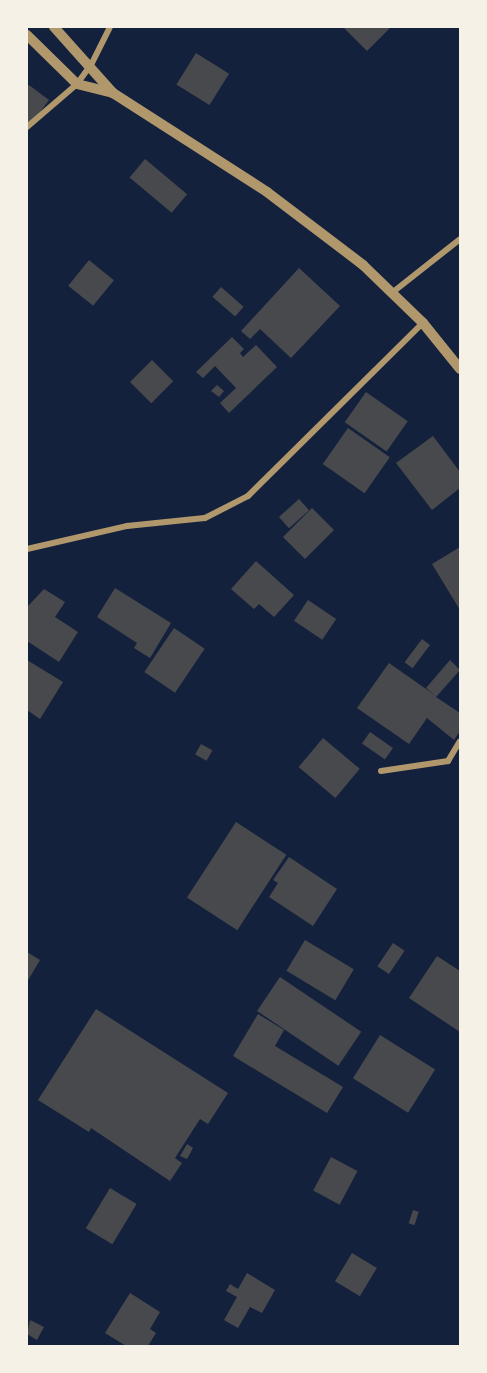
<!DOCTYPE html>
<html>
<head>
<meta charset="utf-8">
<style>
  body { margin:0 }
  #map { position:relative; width:487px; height:1373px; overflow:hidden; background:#14213d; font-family:"Space Grotesk",sans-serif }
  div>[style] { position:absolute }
  .building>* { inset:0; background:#48494c; transform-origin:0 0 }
  .minor>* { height:6px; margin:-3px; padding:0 3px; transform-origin:3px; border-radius:3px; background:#b1986c }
  .tertiary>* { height:10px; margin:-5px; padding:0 5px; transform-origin:5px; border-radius:5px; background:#b1986c }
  span { translate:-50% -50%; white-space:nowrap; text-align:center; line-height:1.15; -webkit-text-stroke:6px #f6f1e7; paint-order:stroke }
  .frame { position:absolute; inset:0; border:28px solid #f6f1e7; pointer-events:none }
</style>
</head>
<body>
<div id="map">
  <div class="building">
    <i style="clip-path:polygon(343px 27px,391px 27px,367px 51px)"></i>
    <i style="left:196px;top:53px;width:39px;height:37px;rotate:32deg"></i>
    <i style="clip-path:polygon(29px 85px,49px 100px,27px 130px,27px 87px)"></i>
    <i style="left:145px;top:159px;width:55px;height:24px;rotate:40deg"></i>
    <i style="left:89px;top:260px;width:32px;height:33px;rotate:39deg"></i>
    <i style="clip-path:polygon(299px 268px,340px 306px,291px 358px,260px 329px,250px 339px,241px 331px)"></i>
    <i style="left:221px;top:287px;width:30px;height:13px;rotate:41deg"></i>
    <i style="clip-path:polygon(232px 337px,244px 349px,240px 353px,243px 357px,256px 345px,277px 367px,229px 413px,220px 403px,236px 388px,215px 366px,203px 378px,196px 372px)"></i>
    <i style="left:152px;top:360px;width:30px;height:31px;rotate:45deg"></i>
    <i style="clip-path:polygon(217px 385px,224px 391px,219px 397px,211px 391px)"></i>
    <i style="left:366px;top:392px;width:51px;height:37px;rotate:35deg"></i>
    <i style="left:348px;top:428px;width:51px;height:44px;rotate:35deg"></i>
    <i style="clip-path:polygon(433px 436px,460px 472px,460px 488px,432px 510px,396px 463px)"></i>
    <i style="left:299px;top:499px;width:15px;height:27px;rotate:48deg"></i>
    <i style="left:312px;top:508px;width:31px;height:41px;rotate:45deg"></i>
    <i style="clip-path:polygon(460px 547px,460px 610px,432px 564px)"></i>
    <i style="clip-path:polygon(256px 561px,294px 595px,274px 617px,259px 604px,254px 609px,231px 589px)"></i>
    <i style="clip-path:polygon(115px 588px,171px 623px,150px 658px,134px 648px,137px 643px,97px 617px)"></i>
    <i style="clip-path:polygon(44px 589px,65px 602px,55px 617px,78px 632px,59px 662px,27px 641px,27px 607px)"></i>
    <i style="left:308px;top:600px;width:34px;height:25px;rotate:34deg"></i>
    <i style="left:174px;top:628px;width:37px;height:53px;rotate:34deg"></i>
    <i style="left:422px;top:639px;width:10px;height:29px;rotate:37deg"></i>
    <i style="clip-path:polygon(27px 660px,63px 682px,40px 719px,27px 710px)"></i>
    <i style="clip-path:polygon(450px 660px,460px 670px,436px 697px,460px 713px,460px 731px,454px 740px,427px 718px,409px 744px,357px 708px,389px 663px,436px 696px,426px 688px)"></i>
    <i style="left:370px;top:732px;width:28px;height:14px;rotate:35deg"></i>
    <i style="left:323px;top:738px;width:48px;height:38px;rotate:40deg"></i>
    <i style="left:201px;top:744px;width:13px;height:12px;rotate:29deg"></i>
    <i style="left:236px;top:822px;width:60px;height:90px;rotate:33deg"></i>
    <i style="clip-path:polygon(289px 857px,337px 889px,313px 926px,269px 897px,278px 883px,273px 880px)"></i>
    <i style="left:305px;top:940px;width:57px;height:36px;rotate:31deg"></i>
    <i style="left:393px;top:943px;width:14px;height:28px;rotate:34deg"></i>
    <i style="clip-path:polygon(27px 952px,40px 960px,27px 982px)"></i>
    <i style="clip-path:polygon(437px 956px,460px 971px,460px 1032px,409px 998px)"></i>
    <i style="left:280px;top:977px;width:98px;height:41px;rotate:34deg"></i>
    <i style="clip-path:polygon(96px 1009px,228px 1093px,208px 1124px,200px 1119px,175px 1158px,182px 1163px,170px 1181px,91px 1128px,89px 1132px,38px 1100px)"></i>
    <i style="clip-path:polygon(258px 1014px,284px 1030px,275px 1046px,343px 1087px,327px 1113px,233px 1056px)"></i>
    <i style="left:380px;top:1035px;width:65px;height:51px;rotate:32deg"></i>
    <i style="clip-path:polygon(187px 1144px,193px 1148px,187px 1159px,180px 1156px)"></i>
    <i style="left:331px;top:1157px;width:30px;height:38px;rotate:28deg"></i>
    <i style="left:110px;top:1188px;width:31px;height:47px;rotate:31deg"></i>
    <i style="left:413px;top:1210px;width:6px;height:14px;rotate:18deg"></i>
    <i style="left:352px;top:1253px;width:29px;height:33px;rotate:31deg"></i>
    <i style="clip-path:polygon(247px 1273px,275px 1290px,262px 1313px,250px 1307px,238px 1328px,224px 1320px,237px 1297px,226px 1291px,230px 1284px,238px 1289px)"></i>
    <i style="clip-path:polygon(130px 1293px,160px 1312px,150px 1329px,156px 1333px,148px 1346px,126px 1346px,105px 1333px)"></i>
    <i style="clip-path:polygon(30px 1320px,44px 1327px,37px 1340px,27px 1334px)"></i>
  </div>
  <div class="minor">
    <i style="left:27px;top:127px;width:66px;rotate:-40.7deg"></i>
    <i style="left:77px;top:84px;width:24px;rotate:-54deg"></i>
    <i style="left:91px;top:65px;width:42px;rotate:-63.4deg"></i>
    <i style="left:393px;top:292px;width:85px;rotate:-38.3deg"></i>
    <i style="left:27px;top:549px;width:103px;rotate:-13deg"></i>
    <i style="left:127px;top:526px;width:78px;rotate:-5.9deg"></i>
    <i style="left:205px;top:518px;width:48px;rotate:-27.1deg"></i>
    <i style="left:248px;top:496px;width:246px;rotate:-44.7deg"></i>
    <i style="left:381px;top:771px;width:68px;rotate:-8.5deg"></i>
    <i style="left:448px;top:761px;width:23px;rotate:-59deg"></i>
  </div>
  <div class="tertiary">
    <i style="left:54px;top:27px;width:89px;rotate:48.2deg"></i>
    <i style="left:113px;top:93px;width:183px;rotate:32.7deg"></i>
    <i style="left:267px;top:192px;width:121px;rotate:37.2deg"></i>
    <i style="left:363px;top:265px;width:83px;rotate:44deg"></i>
    <i style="left:423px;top:323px;width:59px;rotate:51.2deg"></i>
    <i style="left:27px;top:35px;width:70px;rotate:44.4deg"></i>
    <i style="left:77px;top:84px;width:37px;rotate:14deg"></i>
  </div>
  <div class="frame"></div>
</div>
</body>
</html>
